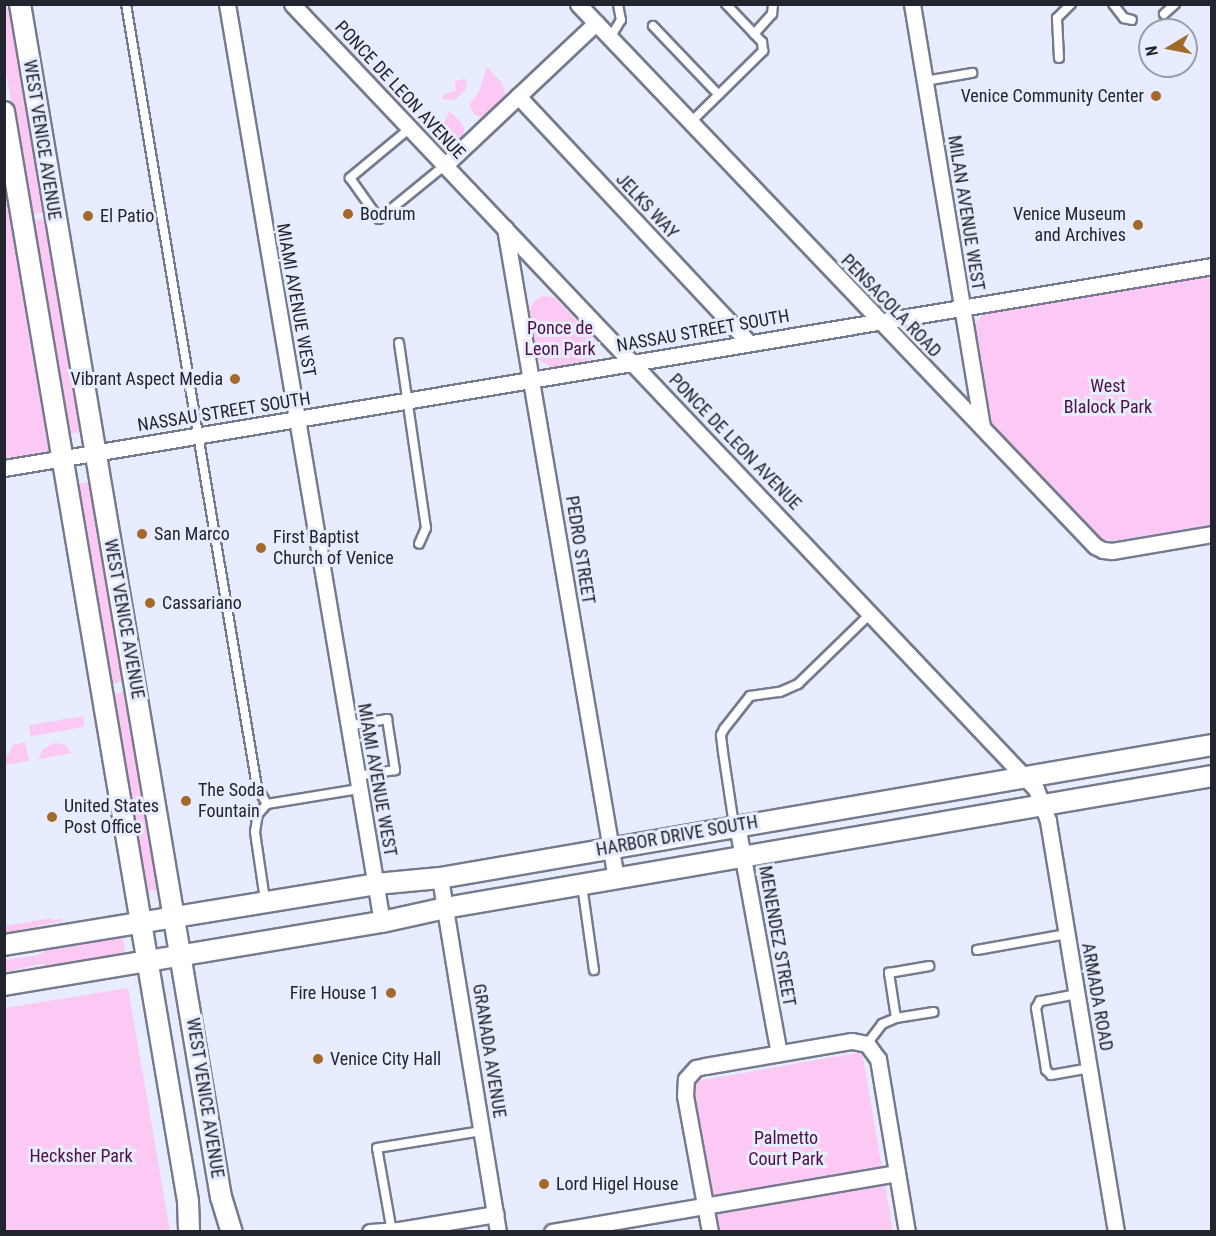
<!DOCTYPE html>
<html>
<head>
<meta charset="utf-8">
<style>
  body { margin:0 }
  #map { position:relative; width:1216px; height:1236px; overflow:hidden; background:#e7edfe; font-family:"Roboto Condensed",sans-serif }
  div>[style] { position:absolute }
  .green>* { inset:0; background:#fcc8f4; transform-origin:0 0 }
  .roads { filter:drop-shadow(2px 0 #757b8e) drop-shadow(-2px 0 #757b8e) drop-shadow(0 2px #757b8e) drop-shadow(0 -2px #757b8e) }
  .service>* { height:8px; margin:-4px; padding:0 4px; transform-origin:4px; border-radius:4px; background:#fff }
  .minor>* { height:15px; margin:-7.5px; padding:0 7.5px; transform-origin:7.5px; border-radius:7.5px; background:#fff }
  .tertiary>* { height:20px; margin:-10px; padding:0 10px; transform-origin:10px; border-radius:10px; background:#fff }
  .dots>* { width:16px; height:16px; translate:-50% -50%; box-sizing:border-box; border:3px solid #e7edfe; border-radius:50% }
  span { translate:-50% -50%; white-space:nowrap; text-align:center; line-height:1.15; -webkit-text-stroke:6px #e7edfe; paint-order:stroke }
  .street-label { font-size:18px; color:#22252d }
  .poi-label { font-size:18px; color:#22252d }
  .right { translate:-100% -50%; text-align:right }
  .left { translate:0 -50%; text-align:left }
  .park-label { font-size:18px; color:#4e0d48 }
  .frame { position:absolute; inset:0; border:6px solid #22252d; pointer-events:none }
  .north { position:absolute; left:1138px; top:18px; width:60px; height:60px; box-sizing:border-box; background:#e7edfe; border:2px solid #989daa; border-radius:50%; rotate:260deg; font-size:16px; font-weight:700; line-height:24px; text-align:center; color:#22252d }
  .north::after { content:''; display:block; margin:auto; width:21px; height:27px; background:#a36929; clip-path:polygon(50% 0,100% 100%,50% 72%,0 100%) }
</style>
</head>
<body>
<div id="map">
  <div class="green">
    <i style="clip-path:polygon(10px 7px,46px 212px,30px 215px,5px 65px,4px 8px)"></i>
    <i style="left:349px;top:42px;width:150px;height:9px;rotate:46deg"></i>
    <i style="clip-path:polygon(487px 67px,502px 83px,506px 98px,489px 115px,480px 117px,474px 114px,469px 105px,479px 92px)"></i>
    <i style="clip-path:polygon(465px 79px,467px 81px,466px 89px,455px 100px,442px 99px,444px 94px,456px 91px,455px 81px)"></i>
    <i style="clip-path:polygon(449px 111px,460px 121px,464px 128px,464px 136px,456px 147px,441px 132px)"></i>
    <i style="clip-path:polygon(4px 183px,51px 451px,5px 460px,4px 460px)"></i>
    <i style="clip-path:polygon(47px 218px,81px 424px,80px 432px,69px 434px,65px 427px,31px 221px)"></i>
    <i style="clip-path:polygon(1211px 274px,1211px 525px,1113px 541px,1102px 539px,993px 427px,989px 419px,975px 324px,982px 315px,989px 313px)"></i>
    <i style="clip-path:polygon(543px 296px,555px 298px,594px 339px,596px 351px,590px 360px,553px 368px,538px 359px,530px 310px,533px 302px)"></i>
    <i style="clip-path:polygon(89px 482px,93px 490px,126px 683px,119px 682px,109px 686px,77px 488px,78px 484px)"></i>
    <i style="clip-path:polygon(126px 689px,160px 892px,152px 890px,145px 895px,112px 691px,117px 694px)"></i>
    <i style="left:83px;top:716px;width:11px;height:55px;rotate:80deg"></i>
    <i style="clip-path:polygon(25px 742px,29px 761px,5px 765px,5px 756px,8px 755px,13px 745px)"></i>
    <i style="clip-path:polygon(54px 743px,64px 744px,72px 753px,39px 759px,42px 750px)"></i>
    <i style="clip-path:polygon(52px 918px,52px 920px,63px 919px,63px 921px,5px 933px,5px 926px)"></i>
    <i style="clip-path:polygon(119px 935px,123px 939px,125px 951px,122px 957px,56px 968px,40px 964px,5px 972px,5px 960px,39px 955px,52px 946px)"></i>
    <i style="clip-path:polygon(128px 988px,170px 1231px,5px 1231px,5px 1008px)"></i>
    <i style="clip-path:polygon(862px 1052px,893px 1231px,716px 1231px,691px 1082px)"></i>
  </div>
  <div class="roads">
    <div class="service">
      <i style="left:126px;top:4px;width:794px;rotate:80.5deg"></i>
      <i style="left:257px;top:787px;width:20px;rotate:60deg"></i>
      <i style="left:267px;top:804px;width:93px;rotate:-9.3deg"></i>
      <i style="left:1113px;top:4px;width:18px;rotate:52deg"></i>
      <i style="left:1124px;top:18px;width:8px;rotate:14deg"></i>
      <i style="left:1164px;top:14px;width:15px;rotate:-42deg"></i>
      <i style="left:653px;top:26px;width:95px;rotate:46.3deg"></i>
      <i style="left:754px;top:34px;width:27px;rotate:-48deg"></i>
      <i style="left:772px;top:14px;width:10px;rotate:-84deg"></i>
      <i style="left:610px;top:38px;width:21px;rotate:-59deg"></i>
      <i style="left:621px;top:20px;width:16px;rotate:-101deg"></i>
      <i style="left:1059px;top:58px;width:40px;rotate:-92.9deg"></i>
      <i style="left:1057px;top:18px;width:20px;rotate:-45deg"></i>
      <i style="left:925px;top:81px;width:48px;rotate:-9.7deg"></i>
      <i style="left:690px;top:123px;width:103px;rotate:-44.6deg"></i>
      <i style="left:763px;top:51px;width:9px;rotate:-96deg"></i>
      <i style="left:762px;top:42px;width:52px;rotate:-133.5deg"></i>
      <i style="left:409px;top:129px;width:77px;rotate:140.3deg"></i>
      <i style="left:350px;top:178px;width:50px;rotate:54.7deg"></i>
      <i style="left:379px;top:219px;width:84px;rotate:-39.2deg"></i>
      <i style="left:399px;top:343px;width:187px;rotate:81.7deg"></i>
      <i style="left:426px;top:528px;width:17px;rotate:114deg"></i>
      <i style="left:348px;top:726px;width:40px;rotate:-10deg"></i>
      <i style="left:387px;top:719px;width:52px;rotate:81.1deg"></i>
      <i style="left:395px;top:770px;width:39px;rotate:171deg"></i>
      <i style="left:734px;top:825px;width:74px;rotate:-98.6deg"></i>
      <i style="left:723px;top:752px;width:17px;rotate:-97deg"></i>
      <i style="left:721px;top:735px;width:7px;rotate:-63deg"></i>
      <i style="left:724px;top:729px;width:42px;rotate:-51.8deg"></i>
      <i style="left:750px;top:696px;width:30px;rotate:-8deg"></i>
      <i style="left:780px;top:692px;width:20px;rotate:-24deg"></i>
      <i style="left:798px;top:684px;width:102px;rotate:-44.2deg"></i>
      <i style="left:582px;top:885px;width:86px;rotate:82deg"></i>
      <i style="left:265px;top:900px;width:69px;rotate:-98.4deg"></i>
      <i style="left:255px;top:832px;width:18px;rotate:-81deg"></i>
      <i style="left:258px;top:814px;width:13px;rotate:-48deg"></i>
      <i style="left:977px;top:950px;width:91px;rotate:-10.1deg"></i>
      <i style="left:1077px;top:994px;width:38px;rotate:169deg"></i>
      <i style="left:1040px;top:1001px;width:8px;rotate:120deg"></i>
      <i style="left:1036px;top:1008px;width:63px;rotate:80.8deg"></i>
      <i style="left:1046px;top:1070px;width:7px;rotate:45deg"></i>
      <i style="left:1051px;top:1075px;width:40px;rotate:-10deg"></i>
      <i style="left:896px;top:1018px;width:38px;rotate:-9deg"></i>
      <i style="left:867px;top:1044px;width:25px;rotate:-53deg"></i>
      <i style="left:882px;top:1024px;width:15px;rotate:-23deg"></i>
      <i style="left:896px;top:1018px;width:46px;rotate:-98.8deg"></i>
      <i style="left:889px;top:973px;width:41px;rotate:-9.9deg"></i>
      <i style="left:392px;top:1232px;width:85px;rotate:-100.1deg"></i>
      <i style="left:377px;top:1148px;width:106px;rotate:-9.2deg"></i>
    </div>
    <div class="minor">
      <i style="left:227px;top:4px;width:931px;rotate:80.42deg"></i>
      <i style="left:292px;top:4px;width:1082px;rotate:46.54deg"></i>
      <i style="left:1036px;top:789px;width:34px;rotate:69deg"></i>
      <i style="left:1048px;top:821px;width:417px;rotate:80.6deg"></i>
      <i style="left:578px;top:4px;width:749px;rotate:46.35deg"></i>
      <i style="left:1095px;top:546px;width:9px;rotate:27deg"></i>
      <i style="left:1103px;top:550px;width:9px;rotate:6deg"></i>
      <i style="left:1112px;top:551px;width:101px;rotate:-9.6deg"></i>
      <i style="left:912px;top:4px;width:429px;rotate:80.6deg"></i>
      <i style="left:518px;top:96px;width:338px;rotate:46.9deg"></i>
      <i style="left:444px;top:166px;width:209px;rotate:-43.3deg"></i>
      <i style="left:505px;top:228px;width:660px;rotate:80.32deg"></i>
      <i style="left:4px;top:468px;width:1225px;rotate:-9.49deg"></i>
      <i style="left:737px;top:825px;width:232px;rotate:79.6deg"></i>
      <i style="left:440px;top:878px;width:359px;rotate:80.7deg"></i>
      <i style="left:370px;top:1232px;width:29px;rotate:-4deg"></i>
      <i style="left:399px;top:1230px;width:98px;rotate:-9.4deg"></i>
      <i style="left:552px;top:1232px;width:350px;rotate:-9.7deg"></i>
      <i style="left:710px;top:1232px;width:138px;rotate:-100.4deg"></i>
      <i style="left:685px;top:1096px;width:17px;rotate:-87deg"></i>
      <i style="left:686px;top:1079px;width:15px;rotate:-48deg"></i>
      <i style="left:696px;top:1068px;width:9px;rotate:-13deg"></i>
      <i style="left:705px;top:1066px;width:149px;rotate:-9.7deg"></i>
      <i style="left:852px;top:1041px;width:15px;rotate:11deg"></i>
      <i style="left:867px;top:1044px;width:19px;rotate:54deg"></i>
      <i style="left:878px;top:1059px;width:175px;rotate:80.5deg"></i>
    </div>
    <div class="tertiary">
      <i style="left:20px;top:4px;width:1210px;rotate:80.44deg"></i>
      <i style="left:221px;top:1197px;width:37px;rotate:73deg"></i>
      <i style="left:4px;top:112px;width:1104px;rotate:80.41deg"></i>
      <i style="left:188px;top:1201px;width:31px;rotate:88deg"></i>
      <i style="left:4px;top:945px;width:377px;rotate:-9.3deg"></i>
      <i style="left:376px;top:884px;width:64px;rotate:-5.4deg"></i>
      <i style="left:440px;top:878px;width:783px;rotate:-9.77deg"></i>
      <i style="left:4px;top:985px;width:383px;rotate:-9.5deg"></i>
      <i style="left:382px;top:922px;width:65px;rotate:-12.5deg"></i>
      <i style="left:445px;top:908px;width:778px;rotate:-9.76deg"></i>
    </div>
  </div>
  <div class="dots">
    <i style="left:1156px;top:96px;background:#a36929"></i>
    <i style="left:348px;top:214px;background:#a36929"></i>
    <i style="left:88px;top:216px;background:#a36929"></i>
    <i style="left:1138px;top:225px;background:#a36929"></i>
    <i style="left:235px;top:379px;background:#a36929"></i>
    <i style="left:142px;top:534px;background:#a36929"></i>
    <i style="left:261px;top:548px;background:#a36929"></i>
    <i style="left:150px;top:603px;background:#a36929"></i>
    <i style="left:186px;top:801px;background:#a36929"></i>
    <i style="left:52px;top:817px;background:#a36929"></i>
    <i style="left:391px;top:993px;background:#a36929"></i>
    <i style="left:318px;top:1059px;background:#a36929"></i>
    <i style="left:544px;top:1184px;background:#a36929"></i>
  </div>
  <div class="street-label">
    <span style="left:400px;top:90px;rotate:47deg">PONCE DE LEON AVENUE</span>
    <span style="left:42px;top:140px;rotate:81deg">WEST VENICE AVENUE</span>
    <span style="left:647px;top:206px;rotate:47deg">JELKS WAY</span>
    <span style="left:966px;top:213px;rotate:81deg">MILAN AVENUE WEST</span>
    <span style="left:296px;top:300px;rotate:80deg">MIAMI AVENUE WEST</span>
    <span style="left:891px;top:306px;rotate:46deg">PENSACOLA ROAD</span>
    <span style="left:703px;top:331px;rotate:-10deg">NASSAU STREET SOUTH</span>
    <span style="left:224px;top:412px;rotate:-9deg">NASSAU STREET SOUTH</span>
    <span style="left:735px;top:442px;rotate:46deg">PONCE DE LEON AVENUE</span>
    <span style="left:580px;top:550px;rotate:81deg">PEDRO STREET</span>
    <span style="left:124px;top:619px;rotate:80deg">WEST VENICE AVENUE</span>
    <span style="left:377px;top:780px;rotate:80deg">MIAMI AVENUE WEST</span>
    <span style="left:677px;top:836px;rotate:-10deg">HARBOR DRIVE SOUTH</span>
    <span style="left:777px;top:936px;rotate:80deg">MENENDEZ STREET</span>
    <span style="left:1097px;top:997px;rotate:80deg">ARMADA ROAD</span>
    <span style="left:489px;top:1051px;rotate:81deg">GRANADA AVENUE</span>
    <span style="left:205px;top:1098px;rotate:81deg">WEST VENICE AVENUE</span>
  </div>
  <div class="poi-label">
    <span class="right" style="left:1144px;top:96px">Venice Community Center</span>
    <span class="left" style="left:360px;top:214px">Bodrum</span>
    <span class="right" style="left:1126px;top:225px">Venice Museum<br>and Archives</span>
    <span class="left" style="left:100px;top:216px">El Patio</span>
    <span class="right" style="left:223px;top:379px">Vibrant Aspect Media</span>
    <span class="left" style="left:154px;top:534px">San Marco</span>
    <span class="left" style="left:273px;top:548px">First Baptist<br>Church of Venice</span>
    <span class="left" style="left:162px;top:603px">Cassariano</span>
    <span class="left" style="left:198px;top:801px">The Soda<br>Fountain</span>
    <span class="left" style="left:64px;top:817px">United States<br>Post Office</span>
    <span class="right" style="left:379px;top:993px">Fire House 1</span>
    <span class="left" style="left:330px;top:1059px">Venice City Hall</span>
    <span class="left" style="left:556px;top:1184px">Lord Higel House</span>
  </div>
  <div class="park-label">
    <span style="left:560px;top:339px">Ponce de<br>Leon Park</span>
    <span style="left:1108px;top:397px">West<br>Blalock Park</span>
    <span style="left:786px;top:1149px">Palmetto<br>Court Park</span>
    <span style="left:81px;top:1156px">Hecksher Park</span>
  </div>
  <div class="frame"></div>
  <div class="north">N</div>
</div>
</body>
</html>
